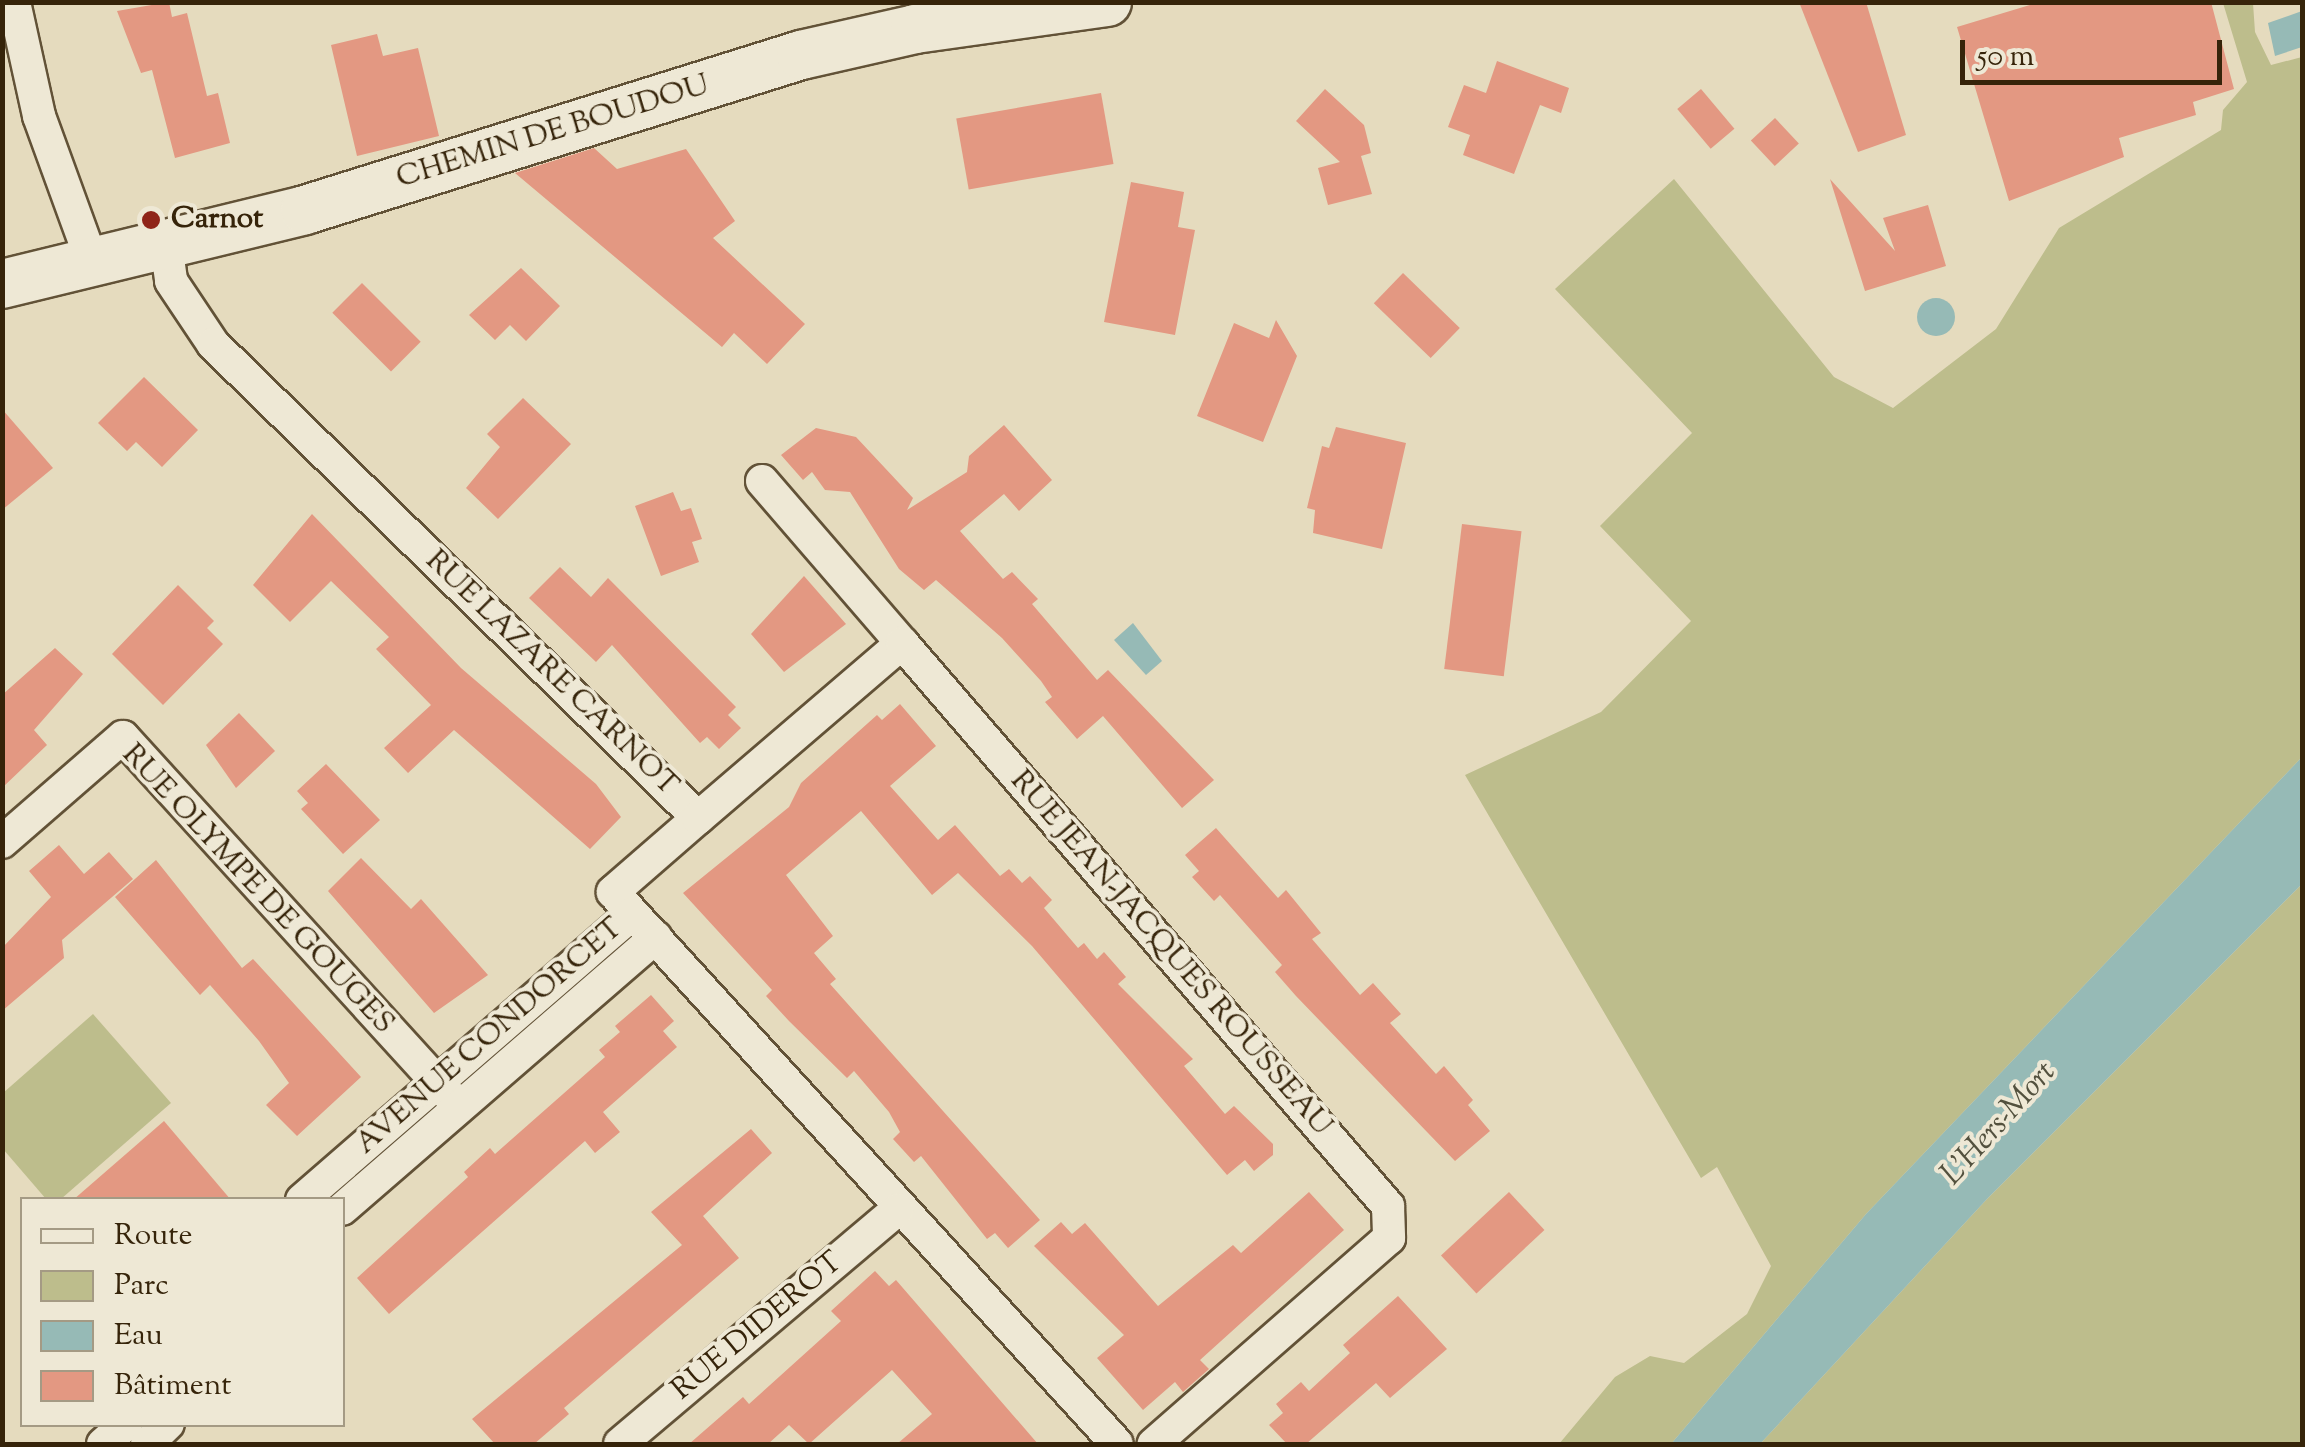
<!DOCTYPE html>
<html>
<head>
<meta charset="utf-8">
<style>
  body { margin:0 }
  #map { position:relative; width:2305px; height:1447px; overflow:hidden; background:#e5dbbe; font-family:"Sorts Mill Goudy",serif }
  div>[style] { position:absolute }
  .green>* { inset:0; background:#bdbd8c }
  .water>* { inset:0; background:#96bab6 }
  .round { border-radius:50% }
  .building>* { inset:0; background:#e39882; transform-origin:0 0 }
  .roads { filter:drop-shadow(2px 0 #625237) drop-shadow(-2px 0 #625237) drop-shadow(0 2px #625237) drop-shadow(0 -2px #625237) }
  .street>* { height:32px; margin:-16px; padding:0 16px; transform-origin:16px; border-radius:16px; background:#eee8d5 }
  .secondary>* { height:48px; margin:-24px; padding:0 24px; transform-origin:24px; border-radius:24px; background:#eee8d5 }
  .dots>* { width:28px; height:28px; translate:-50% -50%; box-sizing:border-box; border:5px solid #eee8d5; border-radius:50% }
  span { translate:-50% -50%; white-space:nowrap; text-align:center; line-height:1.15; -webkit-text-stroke:8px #eee8d5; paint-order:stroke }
  .street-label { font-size:30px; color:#36240a }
  .poi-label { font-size:30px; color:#36240a; font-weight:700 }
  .left { translate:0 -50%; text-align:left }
  .water-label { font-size:32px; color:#53513e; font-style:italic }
  .frame { position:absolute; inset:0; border:5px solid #36240a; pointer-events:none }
  .legend { position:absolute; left:20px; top:1197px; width:325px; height:230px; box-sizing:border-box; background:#eee8d5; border:2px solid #a49a84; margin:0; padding:12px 18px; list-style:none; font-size:30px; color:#36240a }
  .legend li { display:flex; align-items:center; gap:20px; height:50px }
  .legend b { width:50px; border:2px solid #a49a84 }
  .scale { position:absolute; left:1960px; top:40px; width:262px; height:45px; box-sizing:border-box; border:5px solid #36240a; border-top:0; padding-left:12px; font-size:30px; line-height:35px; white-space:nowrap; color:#36240a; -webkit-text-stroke:8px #eee8d5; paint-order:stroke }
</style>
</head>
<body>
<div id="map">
  <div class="green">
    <i style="clip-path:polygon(2223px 3px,2253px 3px,2255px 32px,2271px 65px,2302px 57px,2302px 757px,1866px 1214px,1671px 1444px,1559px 1444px,1615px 1377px,1650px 1356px,1684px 1363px,1747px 1314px,1771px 1266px,1717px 1167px,1701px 1178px,1465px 775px,1601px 712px,1691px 621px,1600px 526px,1692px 433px,1555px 289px,1674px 179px,1834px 377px,1893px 408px,1996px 329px,2059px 228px,2221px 130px,2223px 110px,2247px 82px)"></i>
    <i style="clip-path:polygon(2302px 884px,2302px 1444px,1760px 1444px,1987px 1199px)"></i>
    <i style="clip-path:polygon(93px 1014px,171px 1103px,61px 1199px,46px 1199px,3px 1149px,3px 1093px)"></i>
  </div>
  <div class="water">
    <i style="clip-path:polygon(2302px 11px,2302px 47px,2275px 56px,2268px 23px)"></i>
    <i class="round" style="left:1917px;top:298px;width:38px;height:38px"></i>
    <i style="clip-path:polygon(1133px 623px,1162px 661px,1146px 675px,1114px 640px)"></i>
    <i style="clip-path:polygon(2302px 757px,2302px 884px,1987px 1199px,1760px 1444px,1671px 1444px,1866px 1214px)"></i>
  </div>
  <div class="building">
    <i style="clip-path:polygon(169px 2px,172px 17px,187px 13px,207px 96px,218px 93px,230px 143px,175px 158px,152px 70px,141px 73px,117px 11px)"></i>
    <i style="clip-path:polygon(1799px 2px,1866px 2px,1906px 135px,1858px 152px)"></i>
    <i style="clip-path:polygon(2040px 2px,2211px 2px,2234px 89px,2193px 102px,2196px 115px,2119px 138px,2124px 157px,2009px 201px,1957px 27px)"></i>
    <i style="clip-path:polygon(377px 34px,383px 56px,418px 48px,439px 136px,357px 156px,331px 45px)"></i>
    <i style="clip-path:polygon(1497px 61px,1569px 88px,1561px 113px,1540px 105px,1514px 174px,1463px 155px,1470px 135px,1448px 127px,1464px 85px,1486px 93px)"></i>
    <i style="clip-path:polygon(1325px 89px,1364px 125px,1371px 153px,1361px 156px,1372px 194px,1328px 205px,1318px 168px,1340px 162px,1296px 121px)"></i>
    <i style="left:1701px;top:89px;width:52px;height:31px;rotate:50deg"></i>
    <i style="left:1101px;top:93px;width:72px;height:147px;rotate:80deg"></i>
    <i style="left:1775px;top:118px;width:35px;height:33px;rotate:47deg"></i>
    <i style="clip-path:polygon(594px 148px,617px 169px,686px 149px,735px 221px,713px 238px,805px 324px,767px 364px,734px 333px,722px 347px,515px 173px)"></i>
    <i style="clip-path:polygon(1830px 179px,1895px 251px,1883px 218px,1928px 205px,1946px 266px,1865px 291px)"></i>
    <i style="clip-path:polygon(1131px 182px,1184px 192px,1178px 227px,1195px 230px,1175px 335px,1104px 322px)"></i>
    <i style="clip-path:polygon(521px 268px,560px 306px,526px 341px,510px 325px,495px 340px,469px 315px)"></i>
    <i style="left:1403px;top:273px;width:79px;height:42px;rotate:44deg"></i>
    <i style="left:362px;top:283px;width:83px;height:42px;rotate:45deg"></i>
    <i style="clip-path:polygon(1276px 320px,1297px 356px,1263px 442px,1197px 416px,1234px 323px,1269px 338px)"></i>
    <i style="clip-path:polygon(144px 377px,198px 430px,162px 467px,136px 442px,127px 451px,98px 423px)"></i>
    <i style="clip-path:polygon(523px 398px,571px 444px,498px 519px,466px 488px,500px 447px,487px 434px)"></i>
    <i style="clip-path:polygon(2px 409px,53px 468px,2px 510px)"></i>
    <i style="clip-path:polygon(1004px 425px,1052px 480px,1019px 511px,1004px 494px,960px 531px,1003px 579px,1012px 572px,1038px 599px,1032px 604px,1097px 680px,1108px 670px,1214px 780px,1182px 808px,1103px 716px,1077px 739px,1045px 702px,1052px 697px,1041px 681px,1002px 638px,936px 580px,924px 590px,899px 569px,850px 492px,825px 490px,812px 472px,803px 480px,781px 455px,816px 428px,856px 437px,913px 498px,907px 510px,967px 472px,969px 456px)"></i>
    <i style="clip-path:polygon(1336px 427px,1406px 443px,1382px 549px,1313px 533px,1315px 510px,1307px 508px,1322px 446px,1329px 448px)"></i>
    <i style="clip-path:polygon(673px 492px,681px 511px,691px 508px,702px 539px,692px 542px,699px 562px,661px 576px,635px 506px)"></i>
    <i style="clip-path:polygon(312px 514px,461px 668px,596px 784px,621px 817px,590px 849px,454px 730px,408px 773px,384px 748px,431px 705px,376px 649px,389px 637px,331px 581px,290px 622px,253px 585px)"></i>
    <i style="left:1462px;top:524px;width:60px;height:146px;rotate:7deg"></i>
    <i style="clip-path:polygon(560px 567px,591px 597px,608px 578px,736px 707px,728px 715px,741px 728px,719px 749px,707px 737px,700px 743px,612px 645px,596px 662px,529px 598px)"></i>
    <i style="clip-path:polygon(804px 576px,846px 624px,784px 672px,751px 634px)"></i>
    <i style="clip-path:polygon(178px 585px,214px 621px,207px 628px,223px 644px,163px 705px,112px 654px)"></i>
    <i style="clip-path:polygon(55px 648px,83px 674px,34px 730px,47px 745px,2px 788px,2px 695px)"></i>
    <i style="clip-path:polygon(900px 704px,936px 746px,890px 786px,938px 840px,955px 825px,1000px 876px,1009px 869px,1022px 883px,1030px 876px,1052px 900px,1044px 908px,1078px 948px,1084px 943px,1097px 959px,1104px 952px,1126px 977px,1118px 984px,1193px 1059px,1184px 1066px,1225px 1114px,1234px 1106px,1273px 1144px,1273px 1155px,1254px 1171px,1245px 1160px,1227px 1175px,1032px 946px,958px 873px,932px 895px,861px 811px,786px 875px,833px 936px,814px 953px,836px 979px,830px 984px,1040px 1220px,1008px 1248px,995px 1233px,987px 1239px,921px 1156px,914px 1162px,893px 1139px,900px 1132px,889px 1112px,854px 1071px,847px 1078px,789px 1021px,766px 996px,772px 990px,683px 893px,789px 807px,801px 783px,877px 715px,882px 720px)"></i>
    <i style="clip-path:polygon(239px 713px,275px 751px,236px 788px,206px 745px)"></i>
    <i style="clip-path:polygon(326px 764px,380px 820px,343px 854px,301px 809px,308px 803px,297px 791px)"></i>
    <i style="clip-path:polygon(1216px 828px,1278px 898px,1286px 890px,1321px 933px,1312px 939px,1360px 995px,1373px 983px,1401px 1014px,1390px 1023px,1436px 1074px,1444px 1066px,1473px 1100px,1468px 1105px,1490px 1131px,1455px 1161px,1296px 996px,1275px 972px,1282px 965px,1220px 895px,1214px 901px,1192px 877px,1199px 871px,1185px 855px)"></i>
    <i style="clip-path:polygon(59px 845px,84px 874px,109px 852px,133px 879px,62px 940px,64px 958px,2px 1011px,2px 948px,51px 897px,29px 871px)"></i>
    <i style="clip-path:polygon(361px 858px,411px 909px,421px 899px,488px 975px,434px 1013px,328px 891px)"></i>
    <i style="clip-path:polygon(156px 860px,242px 968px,253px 959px,361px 1077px,297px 1136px,266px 1105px,289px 1083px,259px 1041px,210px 985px,200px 995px,115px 897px)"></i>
    <i style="clip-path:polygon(651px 995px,674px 1021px,663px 1031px,677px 1047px,603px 1112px,620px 1132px,595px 1153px,585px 1141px,389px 1314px,357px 1278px,468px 1177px,464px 1172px,490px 1148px,495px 1154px,605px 1057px,599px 1050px,620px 1032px,615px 1026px)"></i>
    <i style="clip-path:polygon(164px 1121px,231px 1200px,73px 1200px)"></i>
    <i style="clip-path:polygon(751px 1129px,772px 1153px,703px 1216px,739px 1258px,564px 1408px,569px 1414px,534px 1444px,495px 1444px,472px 1419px,682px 1245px,651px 1212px)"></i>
    <i style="clip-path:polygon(1309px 1192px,1344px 1230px,1200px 1360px,1209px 1369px,1183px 1392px,1175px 1382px,1143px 1410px,1097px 1358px,1124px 1335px,1034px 1246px,1061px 1222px,1072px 1234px,1085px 1223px,1158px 1306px,1233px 1245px,1241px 1253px)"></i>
    <i style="left:1509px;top:1192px;width:52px;height:93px;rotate:47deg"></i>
    <i style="clip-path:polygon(875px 1271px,889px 1286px,896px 1280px,1038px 1444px,897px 1444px,932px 1414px,892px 1370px,809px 1444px,789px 1425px,768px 1444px,689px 1444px,743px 1397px,749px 1404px,841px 1321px,831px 1311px)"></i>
    <i style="clip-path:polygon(1398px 1296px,1447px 1349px,1390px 1398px,1376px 1383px,1306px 1444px,1287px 1444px,1269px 1425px,1283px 1413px,1276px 1404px,1301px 1382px,1309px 1391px,1350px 1353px,1343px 1345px)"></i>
  </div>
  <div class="roads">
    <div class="street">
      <i style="left:14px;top:2px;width:117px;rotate:77.6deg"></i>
      <i style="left:39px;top:116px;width:158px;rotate:70deg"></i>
      <i style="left:166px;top:244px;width:37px;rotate:82deg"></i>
      <i style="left:171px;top:281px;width:76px;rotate:56.3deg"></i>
      <i style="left:213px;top:344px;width:678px;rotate:44.34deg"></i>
      <i style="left:698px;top:818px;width:113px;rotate:139deg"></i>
      <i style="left:613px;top:892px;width:747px;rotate:47.6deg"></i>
      <i style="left:762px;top:481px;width:214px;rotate:49.2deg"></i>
      <i style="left:698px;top:818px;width:269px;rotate:-40.6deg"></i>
      <i style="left:902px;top:643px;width:744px;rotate:49.2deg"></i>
      <i style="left:1388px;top:1206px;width:32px;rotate:88deg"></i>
      <i style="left:1389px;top:1238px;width:313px;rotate:138.8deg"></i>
      <i style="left:2px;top:842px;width:160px;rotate:-41deg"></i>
      <i style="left:123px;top:737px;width:499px;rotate:47.7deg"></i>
      <i style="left:302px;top:1200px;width:437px;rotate:-40.9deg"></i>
      <i style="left:342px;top:1209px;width:415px;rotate:-40.9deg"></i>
      <i style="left:103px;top:1444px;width:30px;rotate:-41deg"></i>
      <i style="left:147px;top:1444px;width:29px;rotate:-44deg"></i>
      <i style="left:620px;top:1444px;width:363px;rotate:-40.2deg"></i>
    </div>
    <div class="secondary">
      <i style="left:2px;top:284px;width:312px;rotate:-13.7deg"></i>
      <i style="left:305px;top:210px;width:520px;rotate:-17.35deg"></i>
      <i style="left:801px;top:55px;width:117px;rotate:-12.8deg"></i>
      <i style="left:915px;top:29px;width:194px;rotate:-8deg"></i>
    </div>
  </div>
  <div class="dots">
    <i style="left:151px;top:220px;background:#8f2418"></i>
  </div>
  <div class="street-label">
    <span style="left:553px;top:133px;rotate:-17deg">CHEMIN DE BOUDOU</span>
    <span style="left:551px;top:674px;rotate:44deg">RUE LAZARE CARNOT</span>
    <span style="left:257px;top:890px;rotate:47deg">RUE OLYMPE DE GOUGES</span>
    <span style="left:1170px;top:954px;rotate:49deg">RUE JEAN-JACQUES ROUSSEAU</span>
    <span style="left:490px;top:1037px;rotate:-41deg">AVENUE CONDORCET</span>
    <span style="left:758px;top:1327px;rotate:-40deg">RUE DIDEROT</span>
  </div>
  <div class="poi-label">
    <span class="left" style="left:171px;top:220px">Carnot</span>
  </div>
  <div class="water-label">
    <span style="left:1999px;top:1124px;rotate:-48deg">L'Hers-Mort</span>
  </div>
  <div class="frame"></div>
  <ul class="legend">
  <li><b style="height:12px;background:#eee8d5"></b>Route</li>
  <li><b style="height:28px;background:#bdbd8c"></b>Parc</li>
  <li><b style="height:28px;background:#96bab6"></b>Eau</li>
  <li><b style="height:28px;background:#e39882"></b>Bâtiment</li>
  </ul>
  <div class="scale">50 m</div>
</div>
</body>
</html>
